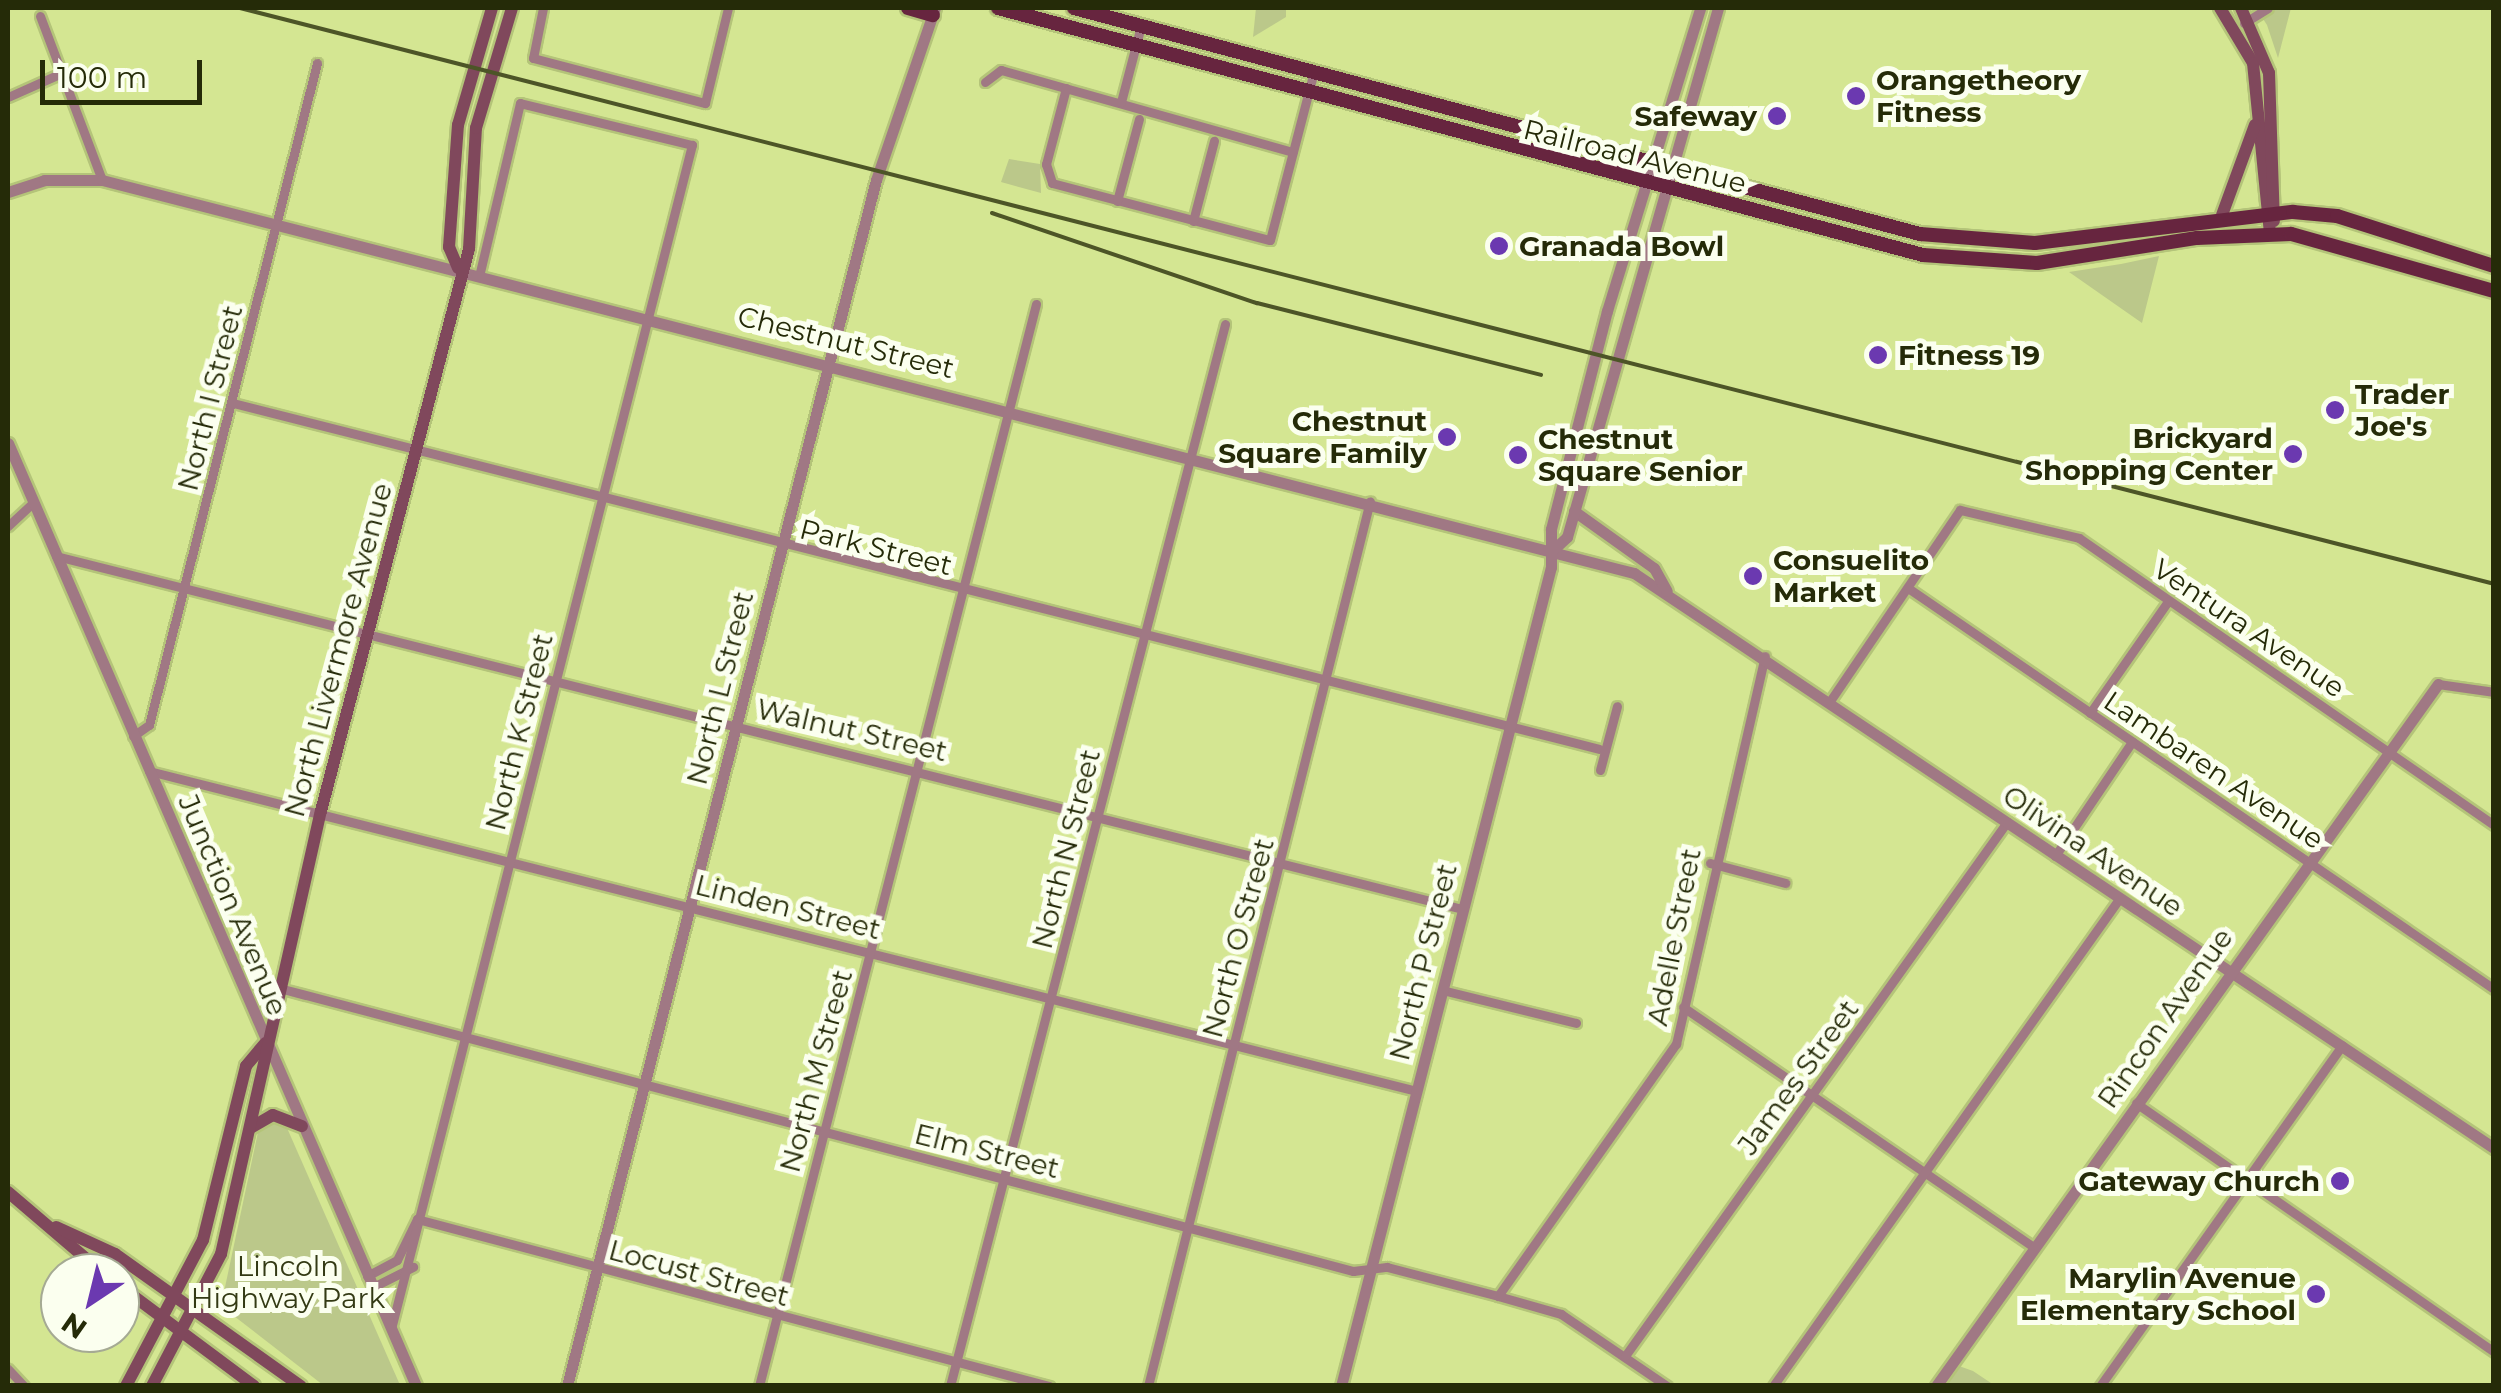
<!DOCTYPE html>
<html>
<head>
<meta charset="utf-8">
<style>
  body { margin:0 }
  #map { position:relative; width:2501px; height:1393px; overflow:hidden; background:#d4e692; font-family:Montserrat,sans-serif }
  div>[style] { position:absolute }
  .green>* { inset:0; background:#bbc88a }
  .roads { filter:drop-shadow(2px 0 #b4c479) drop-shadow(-2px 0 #b4c479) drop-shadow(0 2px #b4c479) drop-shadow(0 -2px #b4c479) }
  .minor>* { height:9px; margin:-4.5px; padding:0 4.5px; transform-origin:4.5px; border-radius:4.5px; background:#a07884 }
  .tertiary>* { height:11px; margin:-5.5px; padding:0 5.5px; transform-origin:5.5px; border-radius:5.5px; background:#a07884 }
  .secondary>* { height:12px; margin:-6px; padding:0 6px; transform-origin:6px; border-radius:6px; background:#80485c }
  .primary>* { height:14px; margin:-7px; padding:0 7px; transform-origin:7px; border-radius:7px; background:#67253f }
  .rail>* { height:4px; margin:-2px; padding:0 2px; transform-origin:2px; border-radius:2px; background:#4d5527 }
  .dots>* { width:28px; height:28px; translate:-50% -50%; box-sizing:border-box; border:5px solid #fbffef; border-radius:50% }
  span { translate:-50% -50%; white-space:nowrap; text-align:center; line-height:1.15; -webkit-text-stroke:10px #fbffef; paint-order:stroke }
  .poi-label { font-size:28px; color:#252b08; font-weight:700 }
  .left { translate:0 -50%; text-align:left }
  .right { translate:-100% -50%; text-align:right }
  .street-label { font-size:28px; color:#252b08 }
  .park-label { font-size:28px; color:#333a14 }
  .frame { position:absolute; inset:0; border:10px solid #252b08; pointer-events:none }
  .north { position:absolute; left:40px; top:1253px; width:100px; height:100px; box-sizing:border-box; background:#fbffef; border:2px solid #a5aa93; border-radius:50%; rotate:215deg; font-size:28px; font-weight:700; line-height:40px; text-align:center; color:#252b08 }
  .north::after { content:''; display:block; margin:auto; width:35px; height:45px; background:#6b39b0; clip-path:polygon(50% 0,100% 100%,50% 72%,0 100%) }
  .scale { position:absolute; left:40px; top:60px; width:162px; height:45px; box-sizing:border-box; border:5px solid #252b08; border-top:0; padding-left:12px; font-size:30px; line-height:35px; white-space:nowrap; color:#252b08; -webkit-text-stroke:8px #fbffef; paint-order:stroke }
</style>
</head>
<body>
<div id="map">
  <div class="green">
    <i style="clip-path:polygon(1256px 8px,1286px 8px,1286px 17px,1253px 37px)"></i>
    <i style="clip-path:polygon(2256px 8px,2291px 8px,2278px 58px,2267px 25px)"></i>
    <i style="clip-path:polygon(1009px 159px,1040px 164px,1041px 193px,1001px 182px)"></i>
    <i style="clip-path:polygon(2159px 256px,2142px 323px,2069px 272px,2121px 264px)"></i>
    <i style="clip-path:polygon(280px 1112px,400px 1385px,323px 1385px,221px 1306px,261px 1118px)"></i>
    <i style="clip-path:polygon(1959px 1366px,1973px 1371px,1994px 1385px,1945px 1385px)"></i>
  </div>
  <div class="roads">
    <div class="minor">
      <i style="left:543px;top:8px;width:51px;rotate:101.3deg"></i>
      <i style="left:533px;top:58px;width:178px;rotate:14.7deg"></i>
      <i style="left:705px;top:103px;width:98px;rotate:-76.4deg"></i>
      <i style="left:40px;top:16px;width:175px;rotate:69.3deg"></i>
      <i style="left:2244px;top:23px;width:28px;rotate:-32deg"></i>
      <i style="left:985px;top:82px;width:20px;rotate:-37deg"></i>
      <i style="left:1001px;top:70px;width:303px;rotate:15.7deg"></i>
      <i style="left:1066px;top:88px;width:79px;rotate:104.7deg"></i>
      <i style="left:1046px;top:164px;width:20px;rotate:72deg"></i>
      <i style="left:1052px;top:183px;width:225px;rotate:14.7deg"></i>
      <i style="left:1270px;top:240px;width:171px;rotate:-75.4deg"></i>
      <i style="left:8px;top:97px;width:61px;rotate:-24.1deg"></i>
      <i style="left:1121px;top:102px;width:79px;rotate:-75.3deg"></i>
      <i style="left:1117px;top:201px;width:85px;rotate:-75deg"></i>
      <i style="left:1193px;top:221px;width:83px;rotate:-75.3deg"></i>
      <i style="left:233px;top:403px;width:1409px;rotate:14.21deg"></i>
      <i style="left:8px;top:526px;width:34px;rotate:-43deg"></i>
      <i style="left:56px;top:556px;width:1450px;rotate:14.09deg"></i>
      <i style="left:1908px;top:588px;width:710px;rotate:34.38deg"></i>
      <i style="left:2438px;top:684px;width:57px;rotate:8.1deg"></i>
      <i style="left:1830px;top:701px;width:231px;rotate:-55.8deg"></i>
      <i style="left:1960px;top:510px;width:122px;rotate:13.2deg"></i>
      <i style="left:2079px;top:538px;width:505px;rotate:34.67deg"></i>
      <i style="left:2090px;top:713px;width:136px;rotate:-55.1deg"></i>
      <i style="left:133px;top:736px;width:19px;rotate:-35deg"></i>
      <i style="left:149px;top:725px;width:683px;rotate:-75.76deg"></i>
      <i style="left:1600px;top:770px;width:66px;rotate:-75.1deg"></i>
      <i style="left:149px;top:771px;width:1307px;rotate:14.17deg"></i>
      <i style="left:2055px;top:856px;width:138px;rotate:-56deg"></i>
      <i style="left:1710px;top:863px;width:78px;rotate:14.9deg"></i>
      <i style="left:279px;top:988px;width:1111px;rotate:14.76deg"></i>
      <i style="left:1353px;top:1271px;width:34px;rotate:-7deg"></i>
      <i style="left:1387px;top:1267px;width:115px;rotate:14.6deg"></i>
      <i style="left:1498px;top:1296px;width:66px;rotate:15.9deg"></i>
      <i style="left:1561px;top:1314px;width:128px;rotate:34.2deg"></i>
      <i style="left:1442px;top:990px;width:138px;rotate:13.8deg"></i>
      <i style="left:1683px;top:1007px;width:425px;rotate:34.4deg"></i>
      <i style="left:2136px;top:1103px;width:436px;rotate:34.8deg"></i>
      <i style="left:417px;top:1219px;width:654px;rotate:14.8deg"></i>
      <i style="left:367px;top:1276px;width:34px;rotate:-28deg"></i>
      <i style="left:397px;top:1260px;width:46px;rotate:-64deg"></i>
      <i style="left:373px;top:1287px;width:45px;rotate:-26.6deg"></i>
      <i style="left:1498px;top:1296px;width:309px;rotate:-54.8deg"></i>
      <i style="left:1676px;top:1044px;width:398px;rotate:-77.1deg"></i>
      <i style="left:391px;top:1329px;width:1222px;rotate:-75.74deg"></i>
      <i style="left:692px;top:145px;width:177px;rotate:-166.3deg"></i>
      <i style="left:520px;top:103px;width:174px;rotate:103.3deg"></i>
      <i style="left:1625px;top:1356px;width:657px;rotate:-54.42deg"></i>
      <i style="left:8px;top:1369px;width:23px;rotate:47deg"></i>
      <i style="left:759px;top:1386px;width:1117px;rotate:-75.64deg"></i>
      <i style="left:950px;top:1386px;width:1097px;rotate:-75.48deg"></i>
      <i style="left:1148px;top:1386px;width:912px;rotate:-75.92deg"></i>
      <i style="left:1773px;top:1386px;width:597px;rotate:-54.61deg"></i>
      <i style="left:2100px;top:1386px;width:418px;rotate:-54.6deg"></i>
    </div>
    <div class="tertiary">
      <i style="left:8px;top:192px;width:38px;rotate:-18deg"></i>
      <i style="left:44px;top:180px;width:58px"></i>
      <i style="left:102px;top:180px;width:1582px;rotate:14.39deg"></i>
      <i style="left:1634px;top:573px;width:1035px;rotate:33.77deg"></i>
      <i style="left:8px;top:443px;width:1027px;rotate:66.6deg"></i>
      <i style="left:1574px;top:511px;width:98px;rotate:35.5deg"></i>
      <i style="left:1654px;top:568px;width:26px;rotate:61deg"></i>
      <i style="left:1553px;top:550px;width:19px;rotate:-43deg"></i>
      <i style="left:1567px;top:537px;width:550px;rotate:-74.07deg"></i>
      <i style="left:567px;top:1386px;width:1245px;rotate:-75.63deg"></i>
      <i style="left:876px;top:180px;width:182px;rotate:-71.1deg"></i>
      <i style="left:1341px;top:1386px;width:845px;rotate:-75.62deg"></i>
      <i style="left:1551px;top:567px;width:38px;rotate:-90deg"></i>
      <i style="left:1551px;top:529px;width:225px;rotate:-75.6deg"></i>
      <i style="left:1607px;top:311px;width:317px;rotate:-72.9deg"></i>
      <i style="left:1936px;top:1386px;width:863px;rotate:-54.43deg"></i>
    </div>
    <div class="secondary">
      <i style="left:2220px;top:8px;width:64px;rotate:59deg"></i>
      <i style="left:2253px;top:63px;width:171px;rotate:84.3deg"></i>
      <i style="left:2241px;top:8px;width:71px;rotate:66.7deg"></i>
      <i style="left:2269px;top:73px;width:148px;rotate:88.1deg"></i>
      <i style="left:2222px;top:215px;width:96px;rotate:-69.9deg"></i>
      <i style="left:458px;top:268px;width:23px;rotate:-113deg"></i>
      <i style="left:449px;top:247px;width:122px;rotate:-85.8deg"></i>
      <i style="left:458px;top:125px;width:122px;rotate:-73.8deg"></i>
      <i style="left:252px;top:1127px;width:24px;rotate:-30deg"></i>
      <i style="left:273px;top:1115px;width:31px;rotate:21deg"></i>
      <i style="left:8px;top:1192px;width:125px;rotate:40.5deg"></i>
      <i style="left:56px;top:1227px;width:65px;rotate:24.6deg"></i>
      <i style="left:115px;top:1254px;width:228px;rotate:35.4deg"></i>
      <i style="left:120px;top:1286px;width:167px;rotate:36.7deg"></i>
      <i style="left:126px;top:1386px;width:165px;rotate:-62.2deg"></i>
      <i style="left:203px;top:1240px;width:179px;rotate:-76.1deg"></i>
      <i style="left:246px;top:1066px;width:30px;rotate:-50deg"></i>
      <i style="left:152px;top:1386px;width:149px;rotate:-62.4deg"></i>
      <i style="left:221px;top:1254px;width:454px;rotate:-77.3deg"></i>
      <i style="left:321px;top:811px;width:581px;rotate:-75.25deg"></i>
      <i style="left:469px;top:249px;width:121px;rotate:-86.7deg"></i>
      <i style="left:476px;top:128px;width:125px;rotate:-73.3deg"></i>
    </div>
    <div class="primary">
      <i style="left:908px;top:8px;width:26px;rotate:16deg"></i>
      <i style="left:998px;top:8px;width:957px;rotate:14.95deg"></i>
      <i style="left:1923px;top:255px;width:114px;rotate:4deg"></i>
      <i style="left:2037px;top:263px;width:162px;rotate:-8.9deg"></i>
      <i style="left:2197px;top:238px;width:94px;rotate:-2.4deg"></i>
      <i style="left:2291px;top:234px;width:211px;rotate:15.7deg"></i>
      <i style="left:1074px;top:8px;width:876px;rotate:14.96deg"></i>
      <i style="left:1920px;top:234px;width:115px;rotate:4.5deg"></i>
      <i style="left:2035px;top:243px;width:260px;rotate:-6.9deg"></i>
      <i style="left:2293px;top:212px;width:44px;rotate:5.2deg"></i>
      <i style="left:2337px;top:216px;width:165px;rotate:17.7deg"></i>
    </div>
  </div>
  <div class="rail">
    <i style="left:240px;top:8px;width:2326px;rotate:14.33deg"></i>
    <i style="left:992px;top:213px;width:280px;rotate:18.8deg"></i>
    <i style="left:1257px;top:303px;width:293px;rotate:14.2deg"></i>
  </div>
  <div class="dots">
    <i style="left:1856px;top:96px;background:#6b39b0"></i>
    <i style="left:1777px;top:116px;background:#6b39b0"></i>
    <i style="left:1499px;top:246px;background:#6b39b0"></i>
    <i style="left:1878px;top:355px;background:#6b39b0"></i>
    <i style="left:2335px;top:410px;background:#6b39b0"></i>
    <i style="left:1447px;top:437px;background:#6b39b0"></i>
    <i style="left:2293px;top:454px;background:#6b39b0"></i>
    <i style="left:1518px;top:455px;background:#6b39b0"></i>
    <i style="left:1753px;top:576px;background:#6b39b0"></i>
    <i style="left:2340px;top:1181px;background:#6b39b0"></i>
    <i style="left:2316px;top:1294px;background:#6b39b0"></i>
  </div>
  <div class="poi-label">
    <span class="left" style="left:1876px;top:96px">Orangetheory<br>Fitness</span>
    <span class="right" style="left:1757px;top:116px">Safeway</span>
    <span class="left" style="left:1519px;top:246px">Granada Bowl</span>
    <span class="left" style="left:1898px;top:355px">Fitness 19</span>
    <span class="left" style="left:2355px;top:410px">Trader<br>Joe's</span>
    <span class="right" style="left:1427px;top:437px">Chestnut<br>Square Family</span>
    <span class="right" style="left:2273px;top:454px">Brickyard<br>Shopping Center</span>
    <span class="left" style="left:1538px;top:455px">Chestnut<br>Square Senior</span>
    <span class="left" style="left:1773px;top:576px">Consuelito<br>Market</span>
    <span class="right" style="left:2320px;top:1181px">Gateway Church</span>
    <span class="right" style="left:2296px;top:1294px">Marylin Avenue<br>Elementary School</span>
  </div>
  <div class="street-label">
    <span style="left:1635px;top:156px;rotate:14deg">Railroad Avenue</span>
    <span style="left:846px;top:342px;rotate:14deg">Chestnut Street</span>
    <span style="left:210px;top:398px;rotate:-76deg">North I Street</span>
    <span style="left:876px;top:547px;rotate:14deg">Park Street</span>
    <span style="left:2249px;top:628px;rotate:34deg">Ventura Avenue</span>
    <span style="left:338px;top:650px;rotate:-75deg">North Livermore Avenue</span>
    <span style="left:720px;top:688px;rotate:-76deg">North L Street</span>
    <span style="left:852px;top:730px;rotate:13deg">Walnut Street</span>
    <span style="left:519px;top:732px;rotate:-76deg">North K Street</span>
    <span style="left:2214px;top:770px;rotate:34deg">Lambaren Avenue</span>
    <span style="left:1066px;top:849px;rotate:-76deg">North N Street</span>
    <span style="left:2093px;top:851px;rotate:34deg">Olivina Avenue</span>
    <span style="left:233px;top:905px;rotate:67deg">Junction Avenue</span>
    <span style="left:788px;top:907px;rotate:14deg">Linden Street</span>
    <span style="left:1674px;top:937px;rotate:-79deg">Adelle Street</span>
    <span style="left:1238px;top:938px;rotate:-75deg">North O Street</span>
    <span style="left:1423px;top:962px;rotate:-76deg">North P Street</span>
    <span style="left:2165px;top:1018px;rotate:-55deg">Rincon Avenue</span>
    <span style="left:816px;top:1071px;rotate:-75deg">North M Street</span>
    <span style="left:1798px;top:1077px;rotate:-54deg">James Street</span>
    <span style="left:987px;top:1151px;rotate:14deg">Elm Street</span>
    <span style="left:699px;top:1273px;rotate:15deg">Locust Street</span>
  </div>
  <div class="park-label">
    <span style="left:288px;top:1282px">Lincoln<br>Highway Park</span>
  </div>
  <div class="frame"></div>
  <div class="north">N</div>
  <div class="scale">100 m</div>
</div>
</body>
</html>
